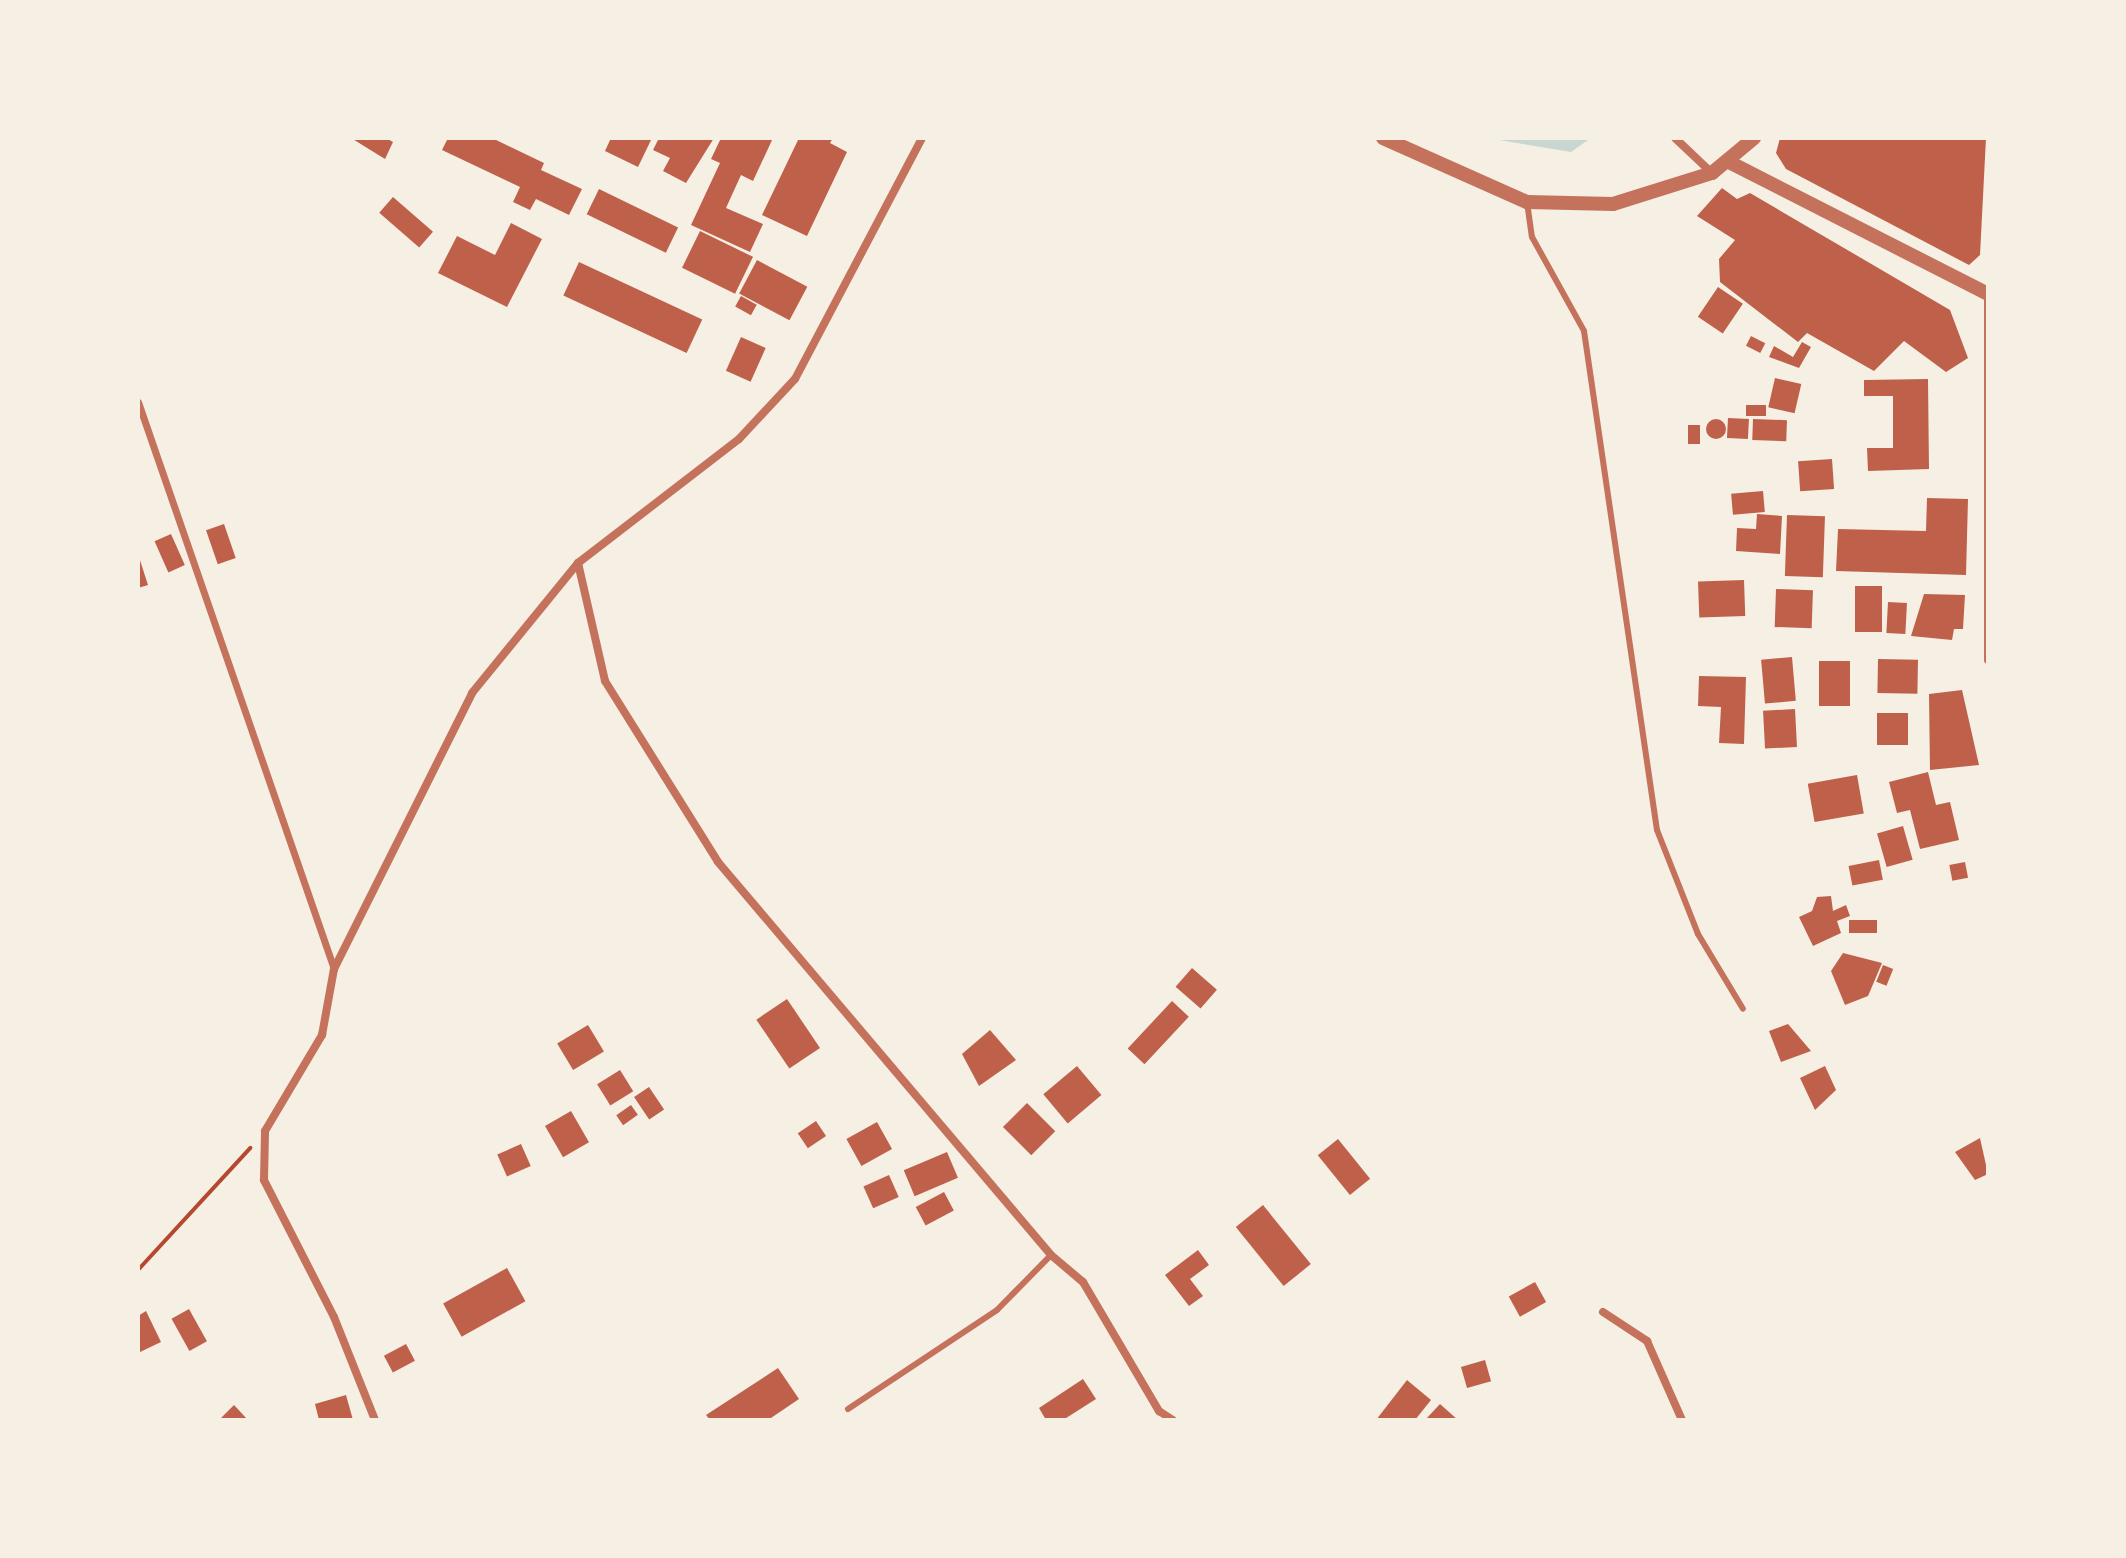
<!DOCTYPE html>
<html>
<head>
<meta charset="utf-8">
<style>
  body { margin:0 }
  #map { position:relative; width:2126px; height:1558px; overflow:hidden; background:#f6efe4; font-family:Inter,sans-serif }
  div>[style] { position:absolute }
  .water>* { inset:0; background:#c9d6d2 }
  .building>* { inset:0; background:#bf614a; transform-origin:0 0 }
  .round { border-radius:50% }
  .path>* { height:4px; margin:-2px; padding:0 2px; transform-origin:2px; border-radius:2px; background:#b5482f }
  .service>* { height:6px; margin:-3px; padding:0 3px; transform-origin:3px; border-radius:3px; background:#c5725c }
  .pedestrian>* { height:7px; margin:-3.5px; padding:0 3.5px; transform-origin:3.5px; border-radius:3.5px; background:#c5725c }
  .minor>* { height:8px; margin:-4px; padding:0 4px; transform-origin:4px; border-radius:4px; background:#c5725c }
  .tertiary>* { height:14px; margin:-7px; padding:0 7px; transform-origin:7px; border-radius:7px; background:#c5725c }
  span { translate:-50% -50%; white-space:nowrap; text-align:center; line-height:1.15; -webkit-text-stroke:6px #f6efe4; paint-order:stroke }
  .frame { position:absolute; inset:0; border:140px solid #f6efe4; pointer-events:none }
</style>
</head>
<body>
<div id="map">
  <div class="water">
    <i style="clip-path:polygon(1487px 138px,1591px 138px,1571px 152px)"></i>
  </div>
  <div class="building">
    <i style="clip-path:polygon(351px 138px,386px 138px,393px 142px,385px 159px)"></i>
    <i style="clip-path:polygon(448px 138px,492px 138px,544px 163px,541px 170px,582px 189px,569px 215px,536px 199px,530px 210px,513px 202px,520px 187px,442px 150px)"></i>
    <i style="clip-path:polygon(611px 138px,652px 138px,638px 167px,605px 151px)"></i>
    <i style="clip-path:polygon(659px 138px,714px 138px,686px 183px,663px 171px,670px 158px,653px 150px)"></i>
    <i style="clip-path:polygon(721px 138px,773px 138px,753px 181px,741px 175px,726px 208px,763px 224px,750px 252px,691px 225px,720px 163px,711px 159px)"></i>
    <i style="clip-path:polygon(799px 138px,833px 138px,830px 143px,847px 152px,807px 236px,762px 215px)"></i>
    <i style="clip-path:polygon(1780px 138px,1986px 138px,1980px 255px,1969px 265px,1786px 169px,1776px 153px)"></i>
    <i style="clip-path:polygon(1722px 188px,1737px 199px,1750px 193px,1950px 310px,1968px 358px,1946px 372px,1904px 341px,1874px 371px,1807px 333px,1798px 342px,1720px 282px,1719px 259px,1735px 240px,1697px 216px)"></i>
    <i style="left:599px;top:189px;width:88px;height:28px;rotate:26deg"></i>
    <i style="left:393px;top:197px;width:53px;height:21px;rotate:41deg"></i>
    <i style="clip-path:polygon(511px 223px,542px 239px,507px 307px,438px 273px,457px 236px,495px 255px)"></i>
    <i style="left:700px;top:231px;width:59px;height:41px;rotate:26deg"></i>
    <i style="left:757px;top:260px;width:57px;height:38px;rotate:28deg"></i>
    <i style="left:579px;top:262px;width:136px;height:37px;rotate:25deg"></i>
    <i style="left:1718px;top:287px;width:30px;height:36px;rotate:34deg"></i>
    <i style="left:741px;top:296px;width:18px;height:12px;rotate:29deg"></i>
    <i style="left:1751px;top:336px;width:16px;height:11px;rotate:27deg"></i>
    <i style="left:741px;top:337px;width:27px;height:37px;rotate:24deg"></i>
    <i style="clip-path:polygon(1802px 342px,1811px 347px,1799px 368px,1769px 357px,1774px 346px,1793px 357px)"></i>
    <i style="left:1775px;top:378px;width:27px;height:30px;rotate:13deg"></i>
    <i style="clip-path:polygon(1928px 379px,1929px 469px,1868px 471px,1867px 448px,1893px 448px,1893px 396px,1864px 396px,1864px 380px)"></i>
    <i style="left:1746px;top:405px;width:20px;height:11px"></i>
    <i style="left:1728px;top:418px;width:21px;height:20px;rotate:3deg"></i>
    <i style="left:1753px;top:419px;width:34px;height:21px;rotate:2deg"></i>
    <i class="round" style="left:1706px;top:419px;width:20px;height:20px"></i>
    <i style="left:1688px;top:425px;width:12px;height:19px"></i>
    <i style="left:1832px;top:459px;width:30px;height:34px;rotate:86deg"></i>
    <i style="left:1763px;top:491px;width:21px;height:32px;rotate:85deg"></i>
    <i style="clip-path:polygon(1927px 498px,1968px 499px,1966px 575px,1836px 571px,1838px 529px,1926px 531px)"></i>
    <i style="clip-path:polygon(1757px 514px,1782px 516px,1780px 554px,1736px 551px,1737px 528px,1756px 529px)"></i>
    <i style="left:1787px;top:515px;width:38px;height:61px;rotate:2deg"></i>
    <i style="left:224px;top:524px;width:36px;height:19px;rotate:71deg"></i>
    <i style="left:171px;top:534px;width:34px;height:18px;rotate:66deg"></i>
    <i style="clip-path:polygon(138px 554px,148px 585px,138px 588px)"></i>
    <i style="left:1744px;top:580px;width:36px;height:46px;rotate:88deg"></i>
    <i style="left:1855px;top:586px;width:27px;height:46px"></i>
    <i style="left:1776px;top:589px;width:37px;height:38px;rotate:2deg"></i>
    <i style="clip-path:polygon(1924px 594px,1965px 595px,1963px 629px,1954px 629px,1952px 640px,1911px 636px)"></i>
    <i style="left:1888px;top:602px;width:19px;height:31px;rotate:3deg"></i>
    <i style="left:1792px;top:657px;width:44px;height:31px;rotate:85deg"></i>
    <i style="left:1878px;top:659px;width:40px;height:34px;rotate:1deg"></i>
    <i style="left:1819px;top:661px;width:31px;height:45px"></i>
    <i style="clip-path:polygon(1699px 676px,1746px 677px,1744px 744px,1719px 743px,1721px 707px,1698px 706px)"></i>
    <i style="clip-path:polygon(1962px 690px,1979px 765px,1930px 770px,1929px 694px)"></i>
    <i style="left:1795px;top:709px;width:38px;height:32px;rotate:87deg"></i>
    <i style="left:1877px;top:713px;width:31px;height:32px"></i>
    <i style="clip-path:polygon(1928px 772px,1936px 805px,1950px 802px,1959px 840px,1920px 849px,1910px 810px,1897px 813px,1889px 782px)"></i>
    <i style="left:1857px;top:775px;width:39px;height:50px;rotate:80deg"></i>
    <i style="left:1903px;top:826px;width:35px;height:27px;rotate:74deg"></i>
    <i style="left:1879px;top:860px;width:20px;height:31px;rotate:79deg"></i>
    <i style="left:1965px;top:862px;width:16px;height:16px;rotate:79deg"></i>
    <i style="clip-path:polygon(1831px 896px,1833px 911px,1846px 905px,1850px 916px,1837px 921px,1841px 933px,1813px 946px,1799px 917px,1812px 911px,1817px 897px)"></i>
    <i style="left:1849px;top:920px;width:28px;height:13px"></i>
    <i style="clip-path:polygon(1843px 953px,1882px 963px,1868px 996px,1845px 1005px,1831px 971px)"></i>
    <i style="left:1883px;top:965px;width:11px;height:18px;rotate:22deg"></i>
    <i style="left:1192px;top:968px;width:33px;height:25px;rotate:41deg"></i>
    <i style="left:787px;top:999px;width:59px;height:37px;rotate:56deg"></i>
    <i style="left:1172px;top:1001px;width:23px;height:65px;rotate:43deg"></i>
    <i style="clip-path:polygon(1788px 1024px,1811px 1051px,1781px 1062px,1769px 1031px)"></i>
    <i style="left:588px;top:1025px;width:31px;height:36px;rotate:59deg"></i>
    <i style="clip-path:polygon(990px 1030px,1016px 1060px,979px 1086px,962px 1054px)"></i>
    <i style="left:1077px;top:1066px;width:38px;height:44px;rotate:50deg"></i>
    <i style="clip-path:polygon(1825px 1066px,1836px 1090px,1815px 1110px,1800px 1078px)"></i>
    <i style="left:620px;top:1070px;width:25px;height:27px;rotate:58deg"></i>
    <i style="left:649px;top:1087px;width:27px;height:18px;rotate:56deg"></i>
    <i style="left:1027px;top:1103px;width:40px;height:34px;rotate:45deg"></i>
    <i style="left:631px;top:1105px;width:12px;height:18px;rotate:55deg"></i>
    <i style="left:571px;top:1111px;width:36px;height:30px;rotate:60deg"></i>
    <i style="left:816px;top:1121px;width:18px;height:22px;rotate:56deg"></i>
    <i style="left:877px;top:1122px;width:31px;height:35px;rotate:61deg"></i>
    <i style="clip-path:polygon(1980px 1138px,1988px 1174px,1975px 1180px,1955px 1152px)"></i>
    <i style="left:1338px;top:1139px;width:51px;height:26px;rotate:51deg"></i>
    <i style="left:521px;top:1144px;width:24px;height:26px;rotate:66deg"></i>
    <i style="left:947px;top:1152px;width:28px;height:47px;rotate:67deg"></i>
    <i style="left:889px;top:1175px;width:24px;height:28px;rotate:66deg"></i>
    <i style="left:944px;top:1192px;width:21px;height:32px;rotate:62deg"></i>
    <i style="left:1263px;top:1205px;width:76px;height:35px;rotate:51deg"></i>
    <i style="clip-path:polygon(1198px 1250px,1209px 1265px,1190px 1279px,1203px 1296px,1189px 1306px,1165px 1275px)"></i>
    <i style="left:507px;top:1268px;width:38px;height:73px;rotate:61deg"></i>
    <i style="left:1535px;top:1282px;width:23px;height:30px;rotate:61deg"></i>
    <i style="left:189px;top:1309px;width:37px;height:20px;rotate:61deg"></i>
    <i style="clip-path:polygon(146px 1311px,161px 1342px,138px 1353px,138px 1316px)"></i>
    <i style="left:406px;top:1344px;width:19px;height:25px;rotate:62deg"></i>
    <i style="left:1485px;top:1360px;width:22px;height:25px;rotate:74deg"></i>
    <i style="clip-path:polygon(778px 1368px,799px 1399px,768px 1420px,710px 1420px,706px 1415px)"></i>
    <i style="clip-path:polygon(1083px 1379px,1096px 1399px,1063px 1420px,1046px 1420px,1039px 1408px)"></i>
    <i style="clip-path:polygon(1407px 1380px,1431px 1400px,1415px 1420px,1376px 1420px)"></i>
    <i style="clip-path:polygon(346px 1395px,353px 1420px,319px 1420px,315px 1404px)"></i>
    <i style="clip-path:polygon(1440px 1404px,1458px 1420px,1425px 1420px)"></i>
    <i style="clip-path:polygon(234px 1405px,248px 1420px,219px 1420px)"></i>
  </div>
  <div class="path">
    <i style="left:138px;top:1270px;width:166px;rotate:-47.4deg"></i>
  </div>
  <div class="service">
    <i style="left:1527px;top:202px;width:35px;rotate:82deg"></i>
    <i style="left:1532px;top:237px;width:107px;rotate:61deg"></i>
    <i style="left:1584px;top:331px;width:504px;rotate:81.68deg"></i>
    <i style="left:1657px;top:830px;width:112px;rotate:68.5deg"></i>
    <i style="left:1698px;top:934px;width:87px;rotate:59deg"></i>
    <i style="left:848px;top:1409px;width:179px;rotate:-33.6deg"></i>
    <i style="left:997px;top:1310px;width:77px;rotate:-45.5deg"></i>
  </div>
  <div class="pedestrian">
    <i style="left:138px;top:402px;width:600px;rotate:70.93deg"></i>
  </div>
  <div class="minor">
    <i style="left:1675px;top:138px;width:51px;rotate:43.4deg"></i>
    <i style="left:1988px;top:294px;width:366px;rotate:90deg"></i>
    <i style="left:578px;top:563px;width:121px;rotate:77.1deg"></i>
    <i style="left:605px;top:681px;width:213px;rotate:58deg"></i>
    <i style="left:718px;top:862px;width:515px;rotate:49.72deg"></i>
    <i style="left:1051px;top:1255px;width:42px;rotate:40.2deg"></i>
    <i style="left:1083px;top:1282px;width:150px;rotate:59.5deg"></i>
    <i style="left:1159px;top:1411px;width:17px;rotate:33deg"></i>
    <i style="left:1603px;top:1312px;width:53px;rotate:33.4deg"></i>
    <i style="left:1647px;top:1341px;width:86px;rotate:66.1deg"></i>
    <i style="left:375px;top:1420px;width:111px;rotate:-111.7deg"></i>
    <i style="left:334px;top:1317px;width:154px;rotate:-117.1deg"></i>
    <i style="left:264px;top:1180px;width:49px;rotate:-88.8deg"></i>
    <i style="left:265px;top:1131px;width:112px;rotate:-59.3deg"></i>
    <i style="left:322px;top:1035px;width:67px;rotate:-79.7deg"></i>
    <i style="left:334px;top:969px;width:309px;rotate:-63.4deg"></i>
    <i style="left:472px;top:693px;width:168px;rotate:-50.8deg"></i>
    <i style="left:578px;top:563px;width:203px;rotate:-37.6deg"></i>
    <i style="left:739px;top:439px;width:82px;rotate:-47deg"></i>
    <i style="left:795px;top:379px;width:272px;rotate:-62.2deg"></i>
  </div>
  <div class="tertiary">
    <i style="left:1383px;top:138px;width:158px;rotate:24deg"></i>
    <i style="left:1527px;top:202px;width:86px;rotate:1.3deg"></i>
    <i style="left:1613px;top:204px;width:104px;rotate:-17.4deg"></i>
    <i style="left:1712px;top:173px;width:55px;rotate:-39.8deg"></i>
    <i style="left:1727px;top:161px;width:293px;rotate:27deg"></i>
  </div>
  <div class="frame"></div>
</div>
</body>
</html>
